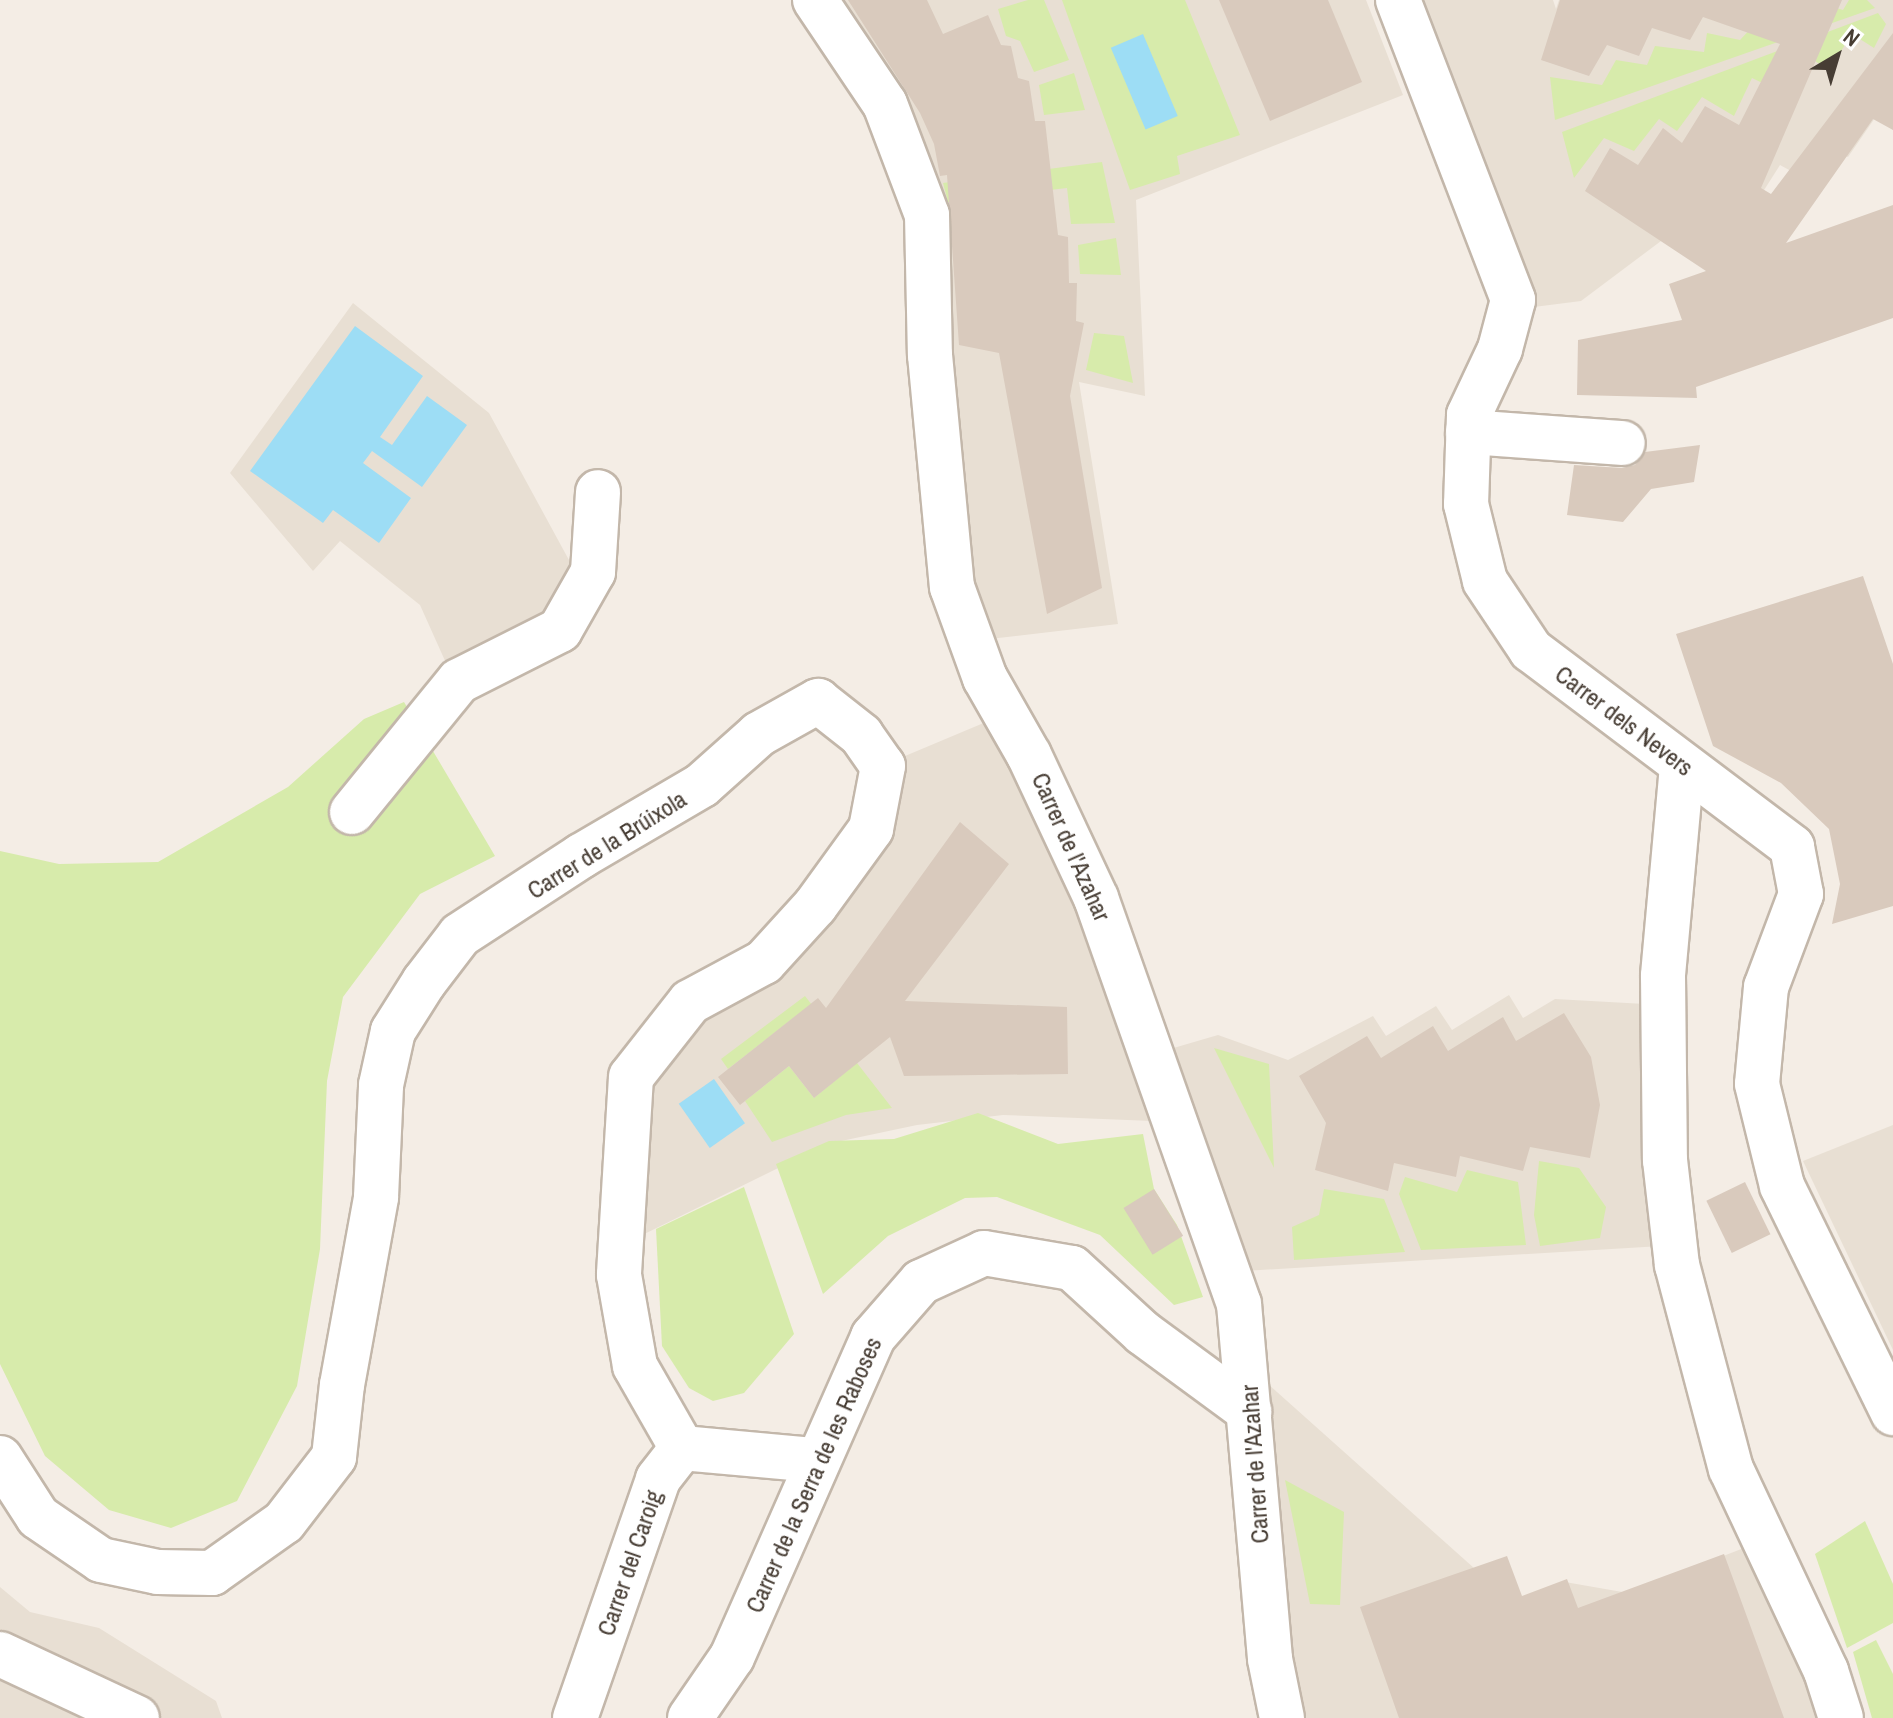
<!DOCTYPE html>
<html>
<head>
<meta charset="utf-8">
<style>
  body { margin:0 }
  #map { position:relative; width:1893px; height:1718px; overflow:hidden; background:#f4ede5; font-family:"Archivo Narrow",sans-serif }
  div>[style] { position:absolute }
  .residential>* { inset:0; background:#e8dfd3 }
  .green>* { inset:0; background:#d7ebab }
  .water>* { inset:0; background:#9dddf5; transform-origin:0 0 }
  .building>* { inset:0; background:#d9cabd; transform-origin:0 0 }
  .roads { filter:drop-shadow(2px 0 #c3b7aa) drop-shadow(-2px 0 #c3b7aa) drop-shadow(0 2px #c3b7aa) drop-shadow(0 -2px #c3b7aa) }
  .street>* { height:44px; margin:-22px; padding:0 22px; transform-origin:22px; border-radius:22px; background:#fff }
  span { translate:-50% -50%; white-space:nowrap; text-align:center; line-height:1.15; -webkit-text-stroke:8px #fff; paint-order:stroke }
  .street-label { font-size:24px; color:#473d34 }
  .north { position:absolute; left:1797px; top:16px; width:80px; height:80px; -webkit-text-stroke:6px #fff; paint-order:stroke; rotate:38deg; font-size:22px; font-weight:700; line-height:32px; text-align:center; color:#473d34 }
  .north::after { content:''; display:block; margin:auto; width:28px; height:36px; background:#473d34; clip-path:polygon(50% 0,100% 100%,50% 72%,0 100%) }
</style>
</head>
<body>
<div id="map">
  <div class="residential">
    <i style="clip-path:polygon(815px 0,1366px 0,1403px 95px,1136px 200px,1145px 396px,1079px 382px,1118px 624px,972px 641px,930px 214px)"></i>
    <i style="clip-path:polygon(1399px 0,1553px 0,1556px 9px,1559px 0,1893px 0,1893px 130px,1877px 115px,1848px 157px,1822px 148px,1802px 177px,1780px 165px,1759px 198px,1661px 241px,1581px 301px,1517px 309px)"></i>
    <i style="clip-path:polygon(353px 303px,489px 413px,582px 584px,455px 683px,420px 605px,340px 541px,313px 571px,230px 473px)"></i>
    <i style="clip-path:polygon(1005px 714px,1153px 1054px,1218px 1035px,1288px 1060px,1373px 1016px,1386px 1036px,1436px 1006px,1452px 1030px,1509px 995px,1523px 1018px,1555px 999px,1663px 1005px,1678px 1245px,1228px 1272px,1177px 1122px,1003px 1115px,917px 1125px,827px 1144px,620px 1246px,627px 1073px,763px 963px,886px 764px)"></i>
    <i style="clip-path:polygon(1893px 1125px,1893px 1350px,1803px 1161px)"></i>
    <i style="clip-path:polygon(1249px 1367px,1540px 1627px,1565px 1582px,1628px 1593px,1767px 1539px,1833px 1718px,1283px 1718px)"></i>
    <i style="clip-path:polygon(0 1587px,30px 1612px,99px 1628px,216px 1701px,222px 1718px,0 1718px)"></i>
  </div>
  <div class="green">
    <i style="clip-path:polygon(1028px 0,1044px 0,1069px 60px,1034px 72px,1020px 41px,1006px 36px,998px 9px)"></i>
    <i style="clip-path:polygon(1062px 0,1185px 0,1240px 135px,1177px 156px,1180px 174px,1130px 190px)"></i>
    <i style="clip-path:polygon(1810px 0,1843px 10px,1849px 0,1867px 0,1875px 8px,1555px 120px,1550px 77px,1602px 85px,1616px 60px,1647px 65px,1655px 46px,1704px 52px,1707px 33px,1740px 40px,1758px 21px)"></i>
    <i style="clip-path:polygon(1878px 13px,1886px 24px,1874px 48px,1852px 34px,1829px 70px,1801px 52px,1775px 89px,1752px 78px,1734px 116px,1702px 97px,1677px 131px,1659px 119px,1634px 151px,1604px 138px,1574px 178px,1562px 132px)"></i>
    <i style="clip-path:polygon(1074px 73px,1085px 110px,1044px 115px,1039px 85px)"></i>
    <i style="clip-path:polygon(1102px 162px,1115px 223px,1071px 224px,1067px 188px,948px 202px,943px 183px)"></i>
    <i style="clip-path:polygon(1116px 238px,1121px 275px,1080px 274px,1078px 245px)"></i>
    <i style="clip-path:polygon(1094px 333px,1124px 336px,1133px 383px,1086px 370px)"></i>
    <i style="clip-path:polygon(404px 702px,495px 856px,420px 894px,343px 997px,327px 1081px,320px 1249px,297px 1386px,237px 1501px,171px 1528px,109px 1510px,45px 1456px,0 1364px,0 851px,59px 864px,158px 862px,288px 787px,364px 719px)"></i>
    <i style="clip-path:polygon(805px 996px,892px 1108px,846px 1115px,772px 1142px,745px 1101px,789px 1066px,814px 1098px,843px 1074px,796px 1016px,728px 1069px,721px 1059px)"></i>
    <i style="clip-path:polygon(1214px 1048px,1269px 1064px,1274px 1168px)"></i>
    <i style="clip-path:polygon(978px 1113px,1058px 1144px,1143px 1134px,1154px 1189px,1177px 1225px,1203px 1297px,1174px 1305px,1100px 1235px,997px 1197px,965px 1198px,888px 1236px,823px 1294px,776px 1164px,829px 1141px,894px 1139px)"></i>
    <i style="clip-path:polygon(1539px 1161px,1579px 1168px,1606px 1207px,1600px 1238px,1540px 1246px,1534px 1215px)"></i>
    <i style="clip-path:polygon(1467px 1170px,1518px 1182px,1526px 1245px,1421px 1250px,1399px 1194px,1405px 1177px,1457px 1192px)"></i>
    <i style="clip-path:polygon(744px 1187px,794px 1334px,744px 1393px,713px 1401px,689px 1388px,662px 1346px,656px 1229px)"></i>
    <i style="clip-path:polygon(1324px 1189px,1384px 1199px,1405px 1252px,1294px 1260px,1292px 1227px,1319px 1215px)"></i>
    <i style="clip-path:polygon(1285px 1480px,1344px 1512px,1340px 1605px,1310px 1604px)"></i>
    <i style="clip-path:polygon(1865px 1521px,1893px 1584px,1893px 1623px,1847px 1648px,1815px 1554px)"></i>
    <i style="clip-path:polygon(1876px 1640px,1893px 1674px,1893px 1718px,1872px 1718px,1853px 1652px)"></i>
  </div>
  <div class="water">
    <i style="left:1143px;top:34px;width:89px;height:35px;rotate:67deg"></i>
    <i style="clip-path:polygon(355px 326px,423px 376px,380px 437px,392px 445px,427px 396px,467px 425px,422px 487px,372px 451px,363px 463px,411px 498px,379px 543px,333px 510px,323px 523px,250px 471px)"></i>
    <i style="left:714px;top:1079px;width:54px;height:43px;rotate:55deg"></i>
  </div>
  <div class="building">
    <i style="clip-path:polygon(848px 0,927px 0,943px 34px,988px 15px,1001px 45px,1011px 46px,1018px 78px,1029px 81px,1035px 121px,1045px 121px,1058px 235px,1068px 237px,1069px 283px,1077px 283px,1076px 321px,1084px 323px,1070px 396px,1102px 588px,1047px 614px,999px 353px,959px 345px,947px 175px,940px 176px,934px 144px,920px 113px)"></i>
    <i style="clip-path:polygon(1219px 0,1328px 0,1362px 82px,1270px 121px)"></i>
    <i style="clip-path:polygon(1560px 0,1842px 0,1761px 188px,1771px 194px,1893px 33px,1893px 130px,1873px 119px,1786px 243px,1893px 205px,1893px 318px,1696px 387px,1697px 398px,1577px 395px,1578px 340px,1682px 320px,1669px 284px,1706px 271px,1585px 191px,1610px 148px,1638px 165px,1663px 128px,1682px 143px,1705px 106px,1739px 125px,1780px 44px,1703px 17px,1690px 40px,1652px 28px,1639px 56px,1607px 45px,1589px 76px,1541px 60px)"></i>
    <i style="clip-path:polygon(1700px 445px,1694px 482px,1651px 489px,1623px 522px,1567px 515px,1574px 465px,1622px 468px,1635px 465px,1645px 452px)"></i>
    <i style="clip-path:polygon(1863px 576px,1893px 664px,1893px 906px,1832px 924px,1840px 884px,1829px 829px,1781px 783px,1713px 746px,1676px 634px)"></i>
    <i style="clip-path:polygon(960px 822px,1009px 864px,905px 1001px,1067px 1007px,1068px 1074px,904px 1076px,890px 1037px,814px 1098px,789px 1066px,740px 1105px,718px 1077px,818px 998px,826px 1008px)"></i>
    <i style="clip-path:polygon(1564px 1013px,1591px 1057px,1600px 1105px,1590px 1158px,1530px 1147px,1523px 1171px,1460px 1156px,1456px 1177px,1394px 1163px,1388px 1191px,1315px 1170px,1326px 1123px,1299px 1076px,1367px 1036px,1381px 1058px,1433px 1026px,1448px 1051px,1503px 1017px,1516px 1041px)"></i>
    <i style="left:1745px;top:1182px;width:58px;height:43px;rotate:64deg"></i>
    <i style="left:1154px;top:1189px;width:55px;height:36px;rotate:58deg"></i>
    <i style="clip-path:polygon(1724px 1554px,1784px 1718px,1399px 1718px,1360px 1607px,1507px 1556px,1522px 1596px,1567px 1579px,1578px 1608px)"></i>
  </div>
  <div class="roads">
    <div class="street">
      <i style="left:815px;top:0;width:125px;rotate:56.1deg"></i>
      <i style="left:885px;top:104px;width:119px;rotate:69.3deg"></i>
      <i style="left:927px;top:215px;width:140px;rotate:88.8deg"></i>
      <i style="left:930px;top:355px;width:233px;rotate:84.6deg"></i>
      <i style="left:952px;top:587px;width:97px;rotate:70.1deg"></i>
      <i style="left:985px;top:678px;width:89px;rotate:60.3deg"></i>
      <i style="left:1029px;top:755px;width:158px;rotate:64.9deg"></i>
      <i style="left:1096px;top:898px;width:430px;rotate:70.6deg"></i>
      <i style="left:1239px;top:1304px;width:356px;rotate:85deg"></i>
      <i style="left:1270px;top:1659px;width:60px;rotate:78.5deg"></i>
      <i style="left:1398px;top:0;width:321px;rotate:69deg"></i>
      <i style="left:1513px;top:300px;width:51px;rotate:104.9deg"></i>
      <i style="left:1500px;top:349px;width:73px;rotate:115.2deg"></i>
      <i style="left:1469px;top:415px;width:89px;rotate:91.9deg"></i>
      <i style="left:1466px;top:504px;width:79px;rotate:76.1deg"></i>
      <i style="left:1485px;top:581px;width:83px;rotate:56.3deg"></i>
      <i style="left:1531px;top:650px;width:327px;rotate:37deg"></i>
      <i style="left:1792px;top:847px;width:48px;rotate:79.2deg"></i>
      <i style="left:1801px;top:894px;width:99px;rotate:110.6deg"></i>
      <i style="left:1766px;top:987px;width:97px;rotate:95.3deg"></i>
      <i style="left:1757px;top:1084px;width:105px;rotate:76.2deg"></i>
      <i style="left:1782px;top:1186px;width:253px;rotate:63.9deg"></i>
      <i style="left:1468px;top:432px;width:155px;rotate:4.1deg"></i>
      <i style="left:1682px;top:766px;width:211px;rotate:95.2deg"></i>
      <i style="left:1663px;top:976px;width:184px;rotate:89.4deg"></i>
      <i style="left:1665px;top:1160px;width:106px;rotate:83.5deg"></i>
      <i style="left:1677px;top:1265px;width:211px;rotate:75.2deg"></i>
      <i style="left:1731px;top:1469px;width:223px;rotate:64.8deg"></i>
      <i style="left:1826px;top:1671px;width:49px;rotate:72.3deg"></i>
      <i style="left:352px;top:812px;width:169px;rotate:-50.8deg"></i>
      <i style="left:459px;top:681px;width:113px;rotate:-26.8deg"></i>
      <i style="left:560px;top:630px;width:67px;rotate:-60.4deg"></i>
      <i style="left:593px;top:572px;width:80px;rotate:-86.4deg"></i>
      <i style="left:0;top:1458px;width:70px;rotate:57.2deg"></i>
      <i style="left:38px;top:1517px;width:76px;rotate:34.3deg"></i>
      <i style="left:101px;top:1560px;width:58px;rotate:11.9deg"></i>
      <i style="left:158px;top:1572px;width:54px;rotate:1.1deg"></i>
      <i style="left:212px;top:1573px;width:88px;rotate:-35.3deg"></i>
      <i style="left:284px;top:1522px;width:82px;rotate:-52.4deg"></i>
      <i style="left:334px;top:1457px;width:72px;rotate:-83.7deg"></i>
      <i style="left:342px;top:1385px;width:191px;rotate:-79.7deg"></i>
      <i style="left:376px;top:1197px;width:112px;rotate:-87.4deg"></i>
      <i style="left:381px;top:1085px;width:55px;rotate:-77.5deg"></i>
      <i style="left:393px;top:1031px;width:58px;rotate:-57.7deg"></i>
      <i style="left:424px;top:982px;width:59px;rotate:-52.5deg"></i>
      <i style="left:460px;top:935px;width:145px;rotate:-33.1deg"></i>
      <i style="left:581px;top:856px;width:140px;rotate:-30.4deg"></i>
      <i style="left:702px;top:785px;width:76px;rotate:-41.8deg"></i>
      <i style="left:759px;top:734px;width:68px;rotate:-29.2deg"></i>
      <i style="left:818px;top:701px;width:55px;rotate:38.3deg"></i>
      <i style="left:861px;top:735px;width:38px;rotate:55deg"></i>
      <i style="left:883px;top:766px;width:64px;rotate:100.8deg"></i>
      <i style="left:871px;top:829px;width:95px;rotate:126deg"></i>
      <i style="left:815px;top:906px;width:76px;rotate:132.3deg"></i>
      <i style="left:764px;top:962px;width:84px;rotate:151.6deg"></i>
      <i style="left:690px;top:1002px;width:95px;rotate:128.2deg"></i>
      <i style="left:631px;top:1077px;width:198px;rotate:93.5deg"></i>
      <i style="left:619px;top:1275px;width:92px;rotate:80deg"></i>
      <i style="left:635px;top:1366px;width:95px;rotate:60.2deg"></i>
      <i style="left:0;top:1654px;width:151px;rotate:25deg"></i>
      <i style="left:575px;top:1718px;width:253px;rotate:-70.8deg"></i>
      <i style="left:658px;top:1479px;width:39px;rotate:-52deg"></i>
      <i style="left:682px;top:1448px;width:134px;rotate:5.2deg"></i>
      <i style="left:690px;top:1718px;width:74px;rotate:-55.5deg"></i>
      <i style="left:732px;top:1657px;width:350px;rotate:-66.2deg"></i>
      <i style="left:873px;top:1337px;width:73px;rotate:-48.9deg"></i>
      <i style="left:921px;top:1282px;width:69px;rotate:-24.7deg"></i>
      <i style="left:984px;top:1253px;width:89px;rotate:9.7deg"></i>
      <i style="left:1072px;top:1268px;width:96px;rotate:42.5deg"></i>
      <i style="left:1143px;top:1333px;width:132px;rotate:36.3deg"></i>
    </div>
  </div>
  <div class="street-label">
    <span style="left:1624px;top:721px;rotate:37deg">Carrer dels Nevers</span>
    <span style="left:607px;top:845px;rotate:-32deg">Carrer de la Brúixola</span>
    <span style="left:1071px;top:847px;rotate:66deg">Carrer de l'Azahar</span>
    <span style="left:1255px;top:1464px;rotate:-94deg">Carrer de l'Azahar</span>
    <span style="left:814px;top:1475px;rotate:-66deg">Carrer de la Serra de les Raboses</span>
    <span style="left:630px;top:1563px;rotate:-71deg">Carrer del Caroig</span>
  </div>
  <div class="north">N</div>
</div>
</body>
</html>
